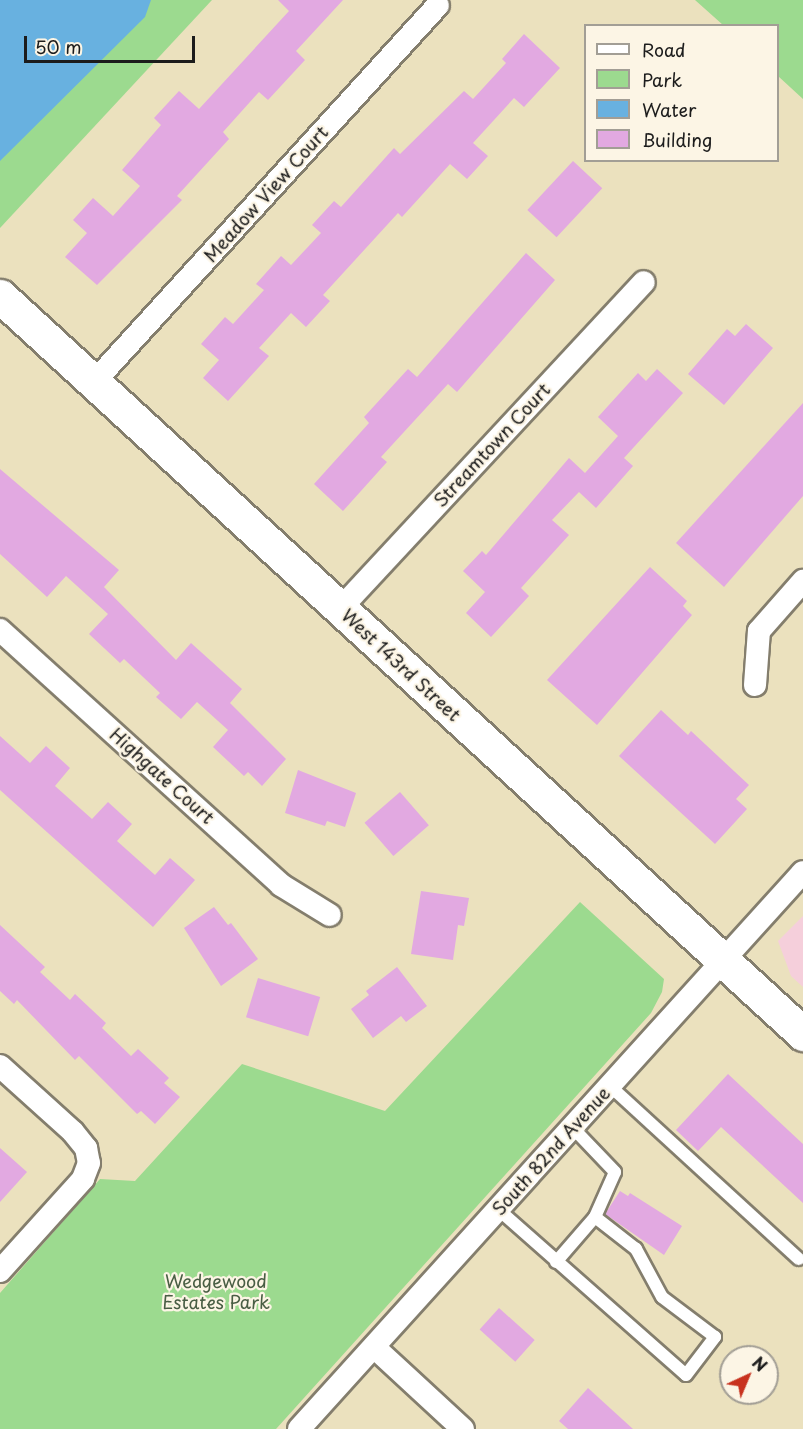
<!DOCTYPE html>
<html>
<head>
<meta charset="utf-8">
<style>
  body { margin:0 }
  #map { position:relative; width:803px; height:1429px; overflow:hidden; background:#ebe1be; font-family:"Playpen Sans",sans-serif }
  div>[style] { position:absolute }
  .built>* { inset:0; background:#f5cfdb }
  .green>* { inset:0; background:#9cda8f }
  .water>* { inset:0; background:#68b1e0 }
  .building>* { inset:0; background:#e2a9e1; transform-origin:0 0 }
  .roads { filter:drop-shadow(2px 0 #847e6d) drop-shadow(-2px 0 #847e6d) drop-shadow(0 2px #847e6d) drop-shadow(0 -2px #847e6d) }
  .lane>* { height:12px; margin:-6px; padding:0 6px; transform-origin:6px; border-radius:6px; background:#fff }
  .street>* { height:22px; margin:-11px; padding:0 11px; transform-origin:11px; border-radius:11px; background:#fff }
  .secondary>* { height:33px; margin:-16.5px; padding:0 16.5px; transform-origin:16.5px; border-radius:16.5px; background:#fff }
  span { translate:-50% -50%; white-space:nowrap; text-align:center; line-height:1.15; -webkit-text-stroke:4.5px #fcf5e5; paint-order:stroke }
  .street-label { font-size:18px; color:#1c1c1c }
  .park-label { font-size:18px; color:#495e44 }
  .legend { position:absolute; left:584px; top:24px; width:195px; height:138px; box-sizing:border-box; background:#fcf5e5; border:2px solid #a29e95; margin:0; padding:8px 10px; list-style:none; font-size:18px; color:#1c1c1c }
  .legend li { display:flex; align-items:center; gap:12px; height:30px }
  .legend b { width:30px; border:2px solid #a29e95 }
  .north { position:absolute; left:719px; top:1345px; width:60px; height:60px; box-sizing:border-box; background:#fcf5e5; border:2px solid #a29e95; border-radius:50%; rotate:44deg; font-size:16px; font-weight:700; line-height:24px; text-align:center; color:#1c1c1c }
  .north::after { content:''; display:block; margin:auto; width:21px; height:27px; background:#c8321e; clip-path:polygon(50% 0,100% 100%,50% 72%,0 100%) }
  .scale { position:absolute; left:24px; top:36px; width:171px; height:27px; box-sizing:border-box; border:3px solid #1c1c1c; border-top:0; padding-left:8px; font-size:18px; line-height:21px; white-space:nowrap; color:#1c1c1c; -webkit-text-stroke:4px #fcf5e5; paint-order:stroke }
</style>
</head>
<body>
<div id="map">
  <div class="built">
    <i style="clip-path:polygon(803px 916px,803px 987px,791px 976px,778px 941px)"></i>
  </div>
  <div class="green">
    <i style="clip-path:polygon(0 0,212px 0,0 228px)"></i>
    <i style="clip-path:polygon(695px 0,803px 0,803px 99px,778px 76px,778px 26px,723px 25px)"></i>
    <i style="clip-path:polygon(580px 902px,664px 979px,662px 992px,651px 1013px,276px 1429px,0 1429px,0 1293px,100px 1179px,135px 1181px,242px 1064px,385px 1111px)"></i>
  </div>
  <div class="water">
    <i style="clip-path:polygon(0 0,151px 0,145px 17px,0 161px)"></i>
  </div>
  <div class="building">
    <i style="clip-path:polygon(278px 0,343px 0,296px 51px,305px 60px,268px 100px,259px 92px,223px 132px,229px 139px,177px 196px,182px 200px,97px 285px,65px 257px,87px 233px,73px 220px,93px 198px,113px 216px,140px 186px,122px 170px,161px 125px,154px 118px,179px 91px,199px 109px,289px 11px)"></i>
    <i style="clip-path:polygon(524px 34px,560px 68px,524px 107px,514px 98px,473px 143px,488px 156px,467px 179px,450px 164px,402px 217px,398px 213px,323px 295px,330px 301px,306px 327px,291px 313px,259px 348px,269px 356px,228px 401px,203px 378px,219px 360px,201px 344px,225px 317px,233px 324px,264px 290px,256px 284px,281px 256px,291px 265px,321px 233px,312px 225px,334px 201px,341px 207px,394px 148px,400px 154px,464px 91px,473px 99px,506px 63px,502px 59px)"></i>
    <i style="left:573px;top:161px;width:40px;height:67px;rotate:43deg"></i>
    <i style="clip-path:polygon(526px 253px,555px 280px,457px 392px,448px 384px,381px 457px,387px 462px,343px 511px,314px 484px,369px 423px,364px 417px,408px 369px,417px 377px)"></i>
    <i style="clip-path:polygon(746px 324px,773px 348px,724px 405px,688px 374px,727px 329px,735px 336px)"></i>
    <i style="clip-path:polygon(657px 369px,683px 393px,624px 458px,633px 466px,596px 508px,579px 492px,552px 520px,569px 535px,521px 588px,529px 596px,491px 637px,466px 613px,485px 592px,463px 571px,482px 551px,486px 555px,569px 458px,585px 473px,618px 436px,598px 417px,638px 373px,646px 381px)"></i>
    <i style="clip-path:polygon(803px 403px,803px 496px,724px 587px,676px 543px)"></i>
    <i style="clip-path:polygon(0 469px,119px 570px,104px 587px,176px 660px,191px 643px,242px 689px,230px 703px,286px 759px,262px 786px,248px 772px,244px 776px,213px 747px,228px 730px,197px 702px,181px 719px,156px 697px,160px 693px,124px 659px,120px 663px,89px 634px,108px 614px,66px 576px,47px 597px,0 554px)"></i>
    <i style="clip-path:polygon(650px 567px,687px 601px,683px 606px,692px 615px,597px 725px,547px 680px)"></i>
    <i style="clip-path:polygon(661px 710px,688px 735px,691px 731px,749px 785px,736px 799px,747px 809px,715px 844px,619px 756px)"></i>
    <i style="clip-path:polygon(0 736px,30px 763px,46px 746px,70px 768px,55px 786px,92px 819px,108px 802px,132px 824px,117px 841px,155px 875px,170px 858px,195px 880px,153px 927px,0 790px)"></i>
    <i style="clip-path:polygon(298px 770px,356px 793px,345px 827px,327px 821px,325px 826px,285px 813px)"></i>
    <i style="left:400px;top:792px;width:44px;height:47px;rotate:49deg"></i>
    <i style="clip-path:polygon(421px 891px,469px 898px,464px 926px,458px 925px,453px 960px,411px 954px)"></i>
    <i style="clip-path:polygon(214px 907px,228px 925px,231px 923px,258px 959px,221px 986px,184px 928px)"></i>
    <i style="clip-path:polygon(0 925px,45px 967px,40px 972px,70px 1000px,75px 994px,106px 1023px,102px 1028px,131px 1056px,138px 1049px,169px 1078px,164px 1083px,180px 1097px,155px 1124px,141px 1111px,137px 1114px,79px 1056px,75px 1060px,17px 1000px,14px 1004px,0 991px)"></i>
    <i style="clip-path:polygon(397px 967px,427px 1006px,406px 1022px,401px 1016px,373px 1038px,351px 1009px,369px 995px,366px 991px)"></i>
    <i style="left:258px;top:978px;width:65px;height:41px;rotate:17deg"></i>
    <i style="clip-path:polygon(728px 1074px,803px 1144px,803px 1203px,721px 1127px,698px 1151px,676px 1130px)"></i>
    <i style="clip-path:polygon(0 1148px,27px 1172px,0 1202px)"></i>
    <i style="clip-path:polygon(620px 1191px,628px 1196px,630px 1193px,682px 1226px,664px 1255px,605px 1214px)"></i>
    <i style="left:499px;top:1308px;width:48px;height:29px;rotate:42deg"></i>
    <i style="clip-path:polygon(588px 1388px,633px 1429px,568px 1429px,559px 1421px)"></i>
  </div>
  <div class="roads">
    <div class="lane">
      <i style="left:610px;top:1086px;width:256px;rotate:42.5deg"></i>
      <i style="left:499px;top:1210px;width:249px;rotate:41.4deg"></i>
      <i style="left:686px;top:1375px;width:48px;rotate:-52.7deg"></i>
      <i style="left:715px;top:1337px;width:66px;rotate:-143deg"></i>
      <i style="left:662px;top:1297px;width:55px;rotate:-118.4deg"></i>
      <i style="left:636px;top:1249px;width:52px;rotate:-142deg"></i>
      <i style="left:595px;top:1217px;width:49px;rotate:-66deg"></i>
      <i style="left:615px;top:1172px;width:61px;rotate:-133.7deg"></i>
      <i style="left:556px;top:1262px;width:60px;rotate:-49.1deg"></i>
    </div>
    <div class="street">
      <i style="left:94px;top:382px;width:510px;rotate:-47.62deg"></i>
      <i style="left:340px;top:609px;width:446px;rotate:-47.1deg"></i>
      <i style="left:0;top:630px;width:379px;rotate:42.2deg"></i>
      <i style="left:281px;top:885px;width:57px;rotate:31.5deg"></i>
      <i style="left:755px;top:685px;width:54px;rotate:-85.8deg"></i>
      <i style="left:759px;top:631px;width:67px;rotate:-48.7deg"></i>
      <i style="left:0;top:1066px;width:98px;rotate:42.1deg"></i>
      <i style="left:73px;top:1132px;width:21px;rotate:51deg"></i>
      <i style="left:86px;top:1148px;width:15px;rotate:79deg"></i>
      <i style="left:89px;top:1163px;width:17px;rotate:111deg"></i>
      <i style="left:83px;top:1179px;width:124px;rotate:132.1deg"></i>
      <i style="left:374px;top:1347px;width:121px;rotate:42.7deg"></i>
      <i style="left:299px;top:1429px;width:751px;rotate:-47.86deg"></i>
    </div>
    <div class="secondary">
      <i style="left:0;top:296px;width:1091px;rotate:42.58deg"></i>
    </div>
  </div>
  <div class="street-label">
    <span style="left:266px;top:194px;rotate:-48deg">Meadow View Court</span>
    <span style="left:492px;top:445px;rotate:-47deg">Streamtown Court</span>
    <span style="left:401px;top:665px;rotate:43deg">West 143rd Street</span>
    <span style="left:162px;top:776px;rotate:42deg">Highgate Court</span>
    <span style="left:551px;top:1151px;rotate:-48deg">South 82nd Avenue</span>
  </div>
  <div class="park-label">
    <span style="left:216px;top:1292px">Wedgewood<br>Estates Park</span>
  </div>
  <ul class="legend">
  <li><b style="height:8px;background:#fff"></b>Road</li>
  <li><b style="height:16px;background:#9cda8f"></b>Park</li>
  <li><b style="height:16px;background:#68b1e0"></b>Water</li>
  <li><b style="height:16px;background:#e2a9e1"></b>Building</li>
  </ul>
  <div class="north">N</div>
  <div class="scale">50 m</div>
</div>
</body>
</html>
